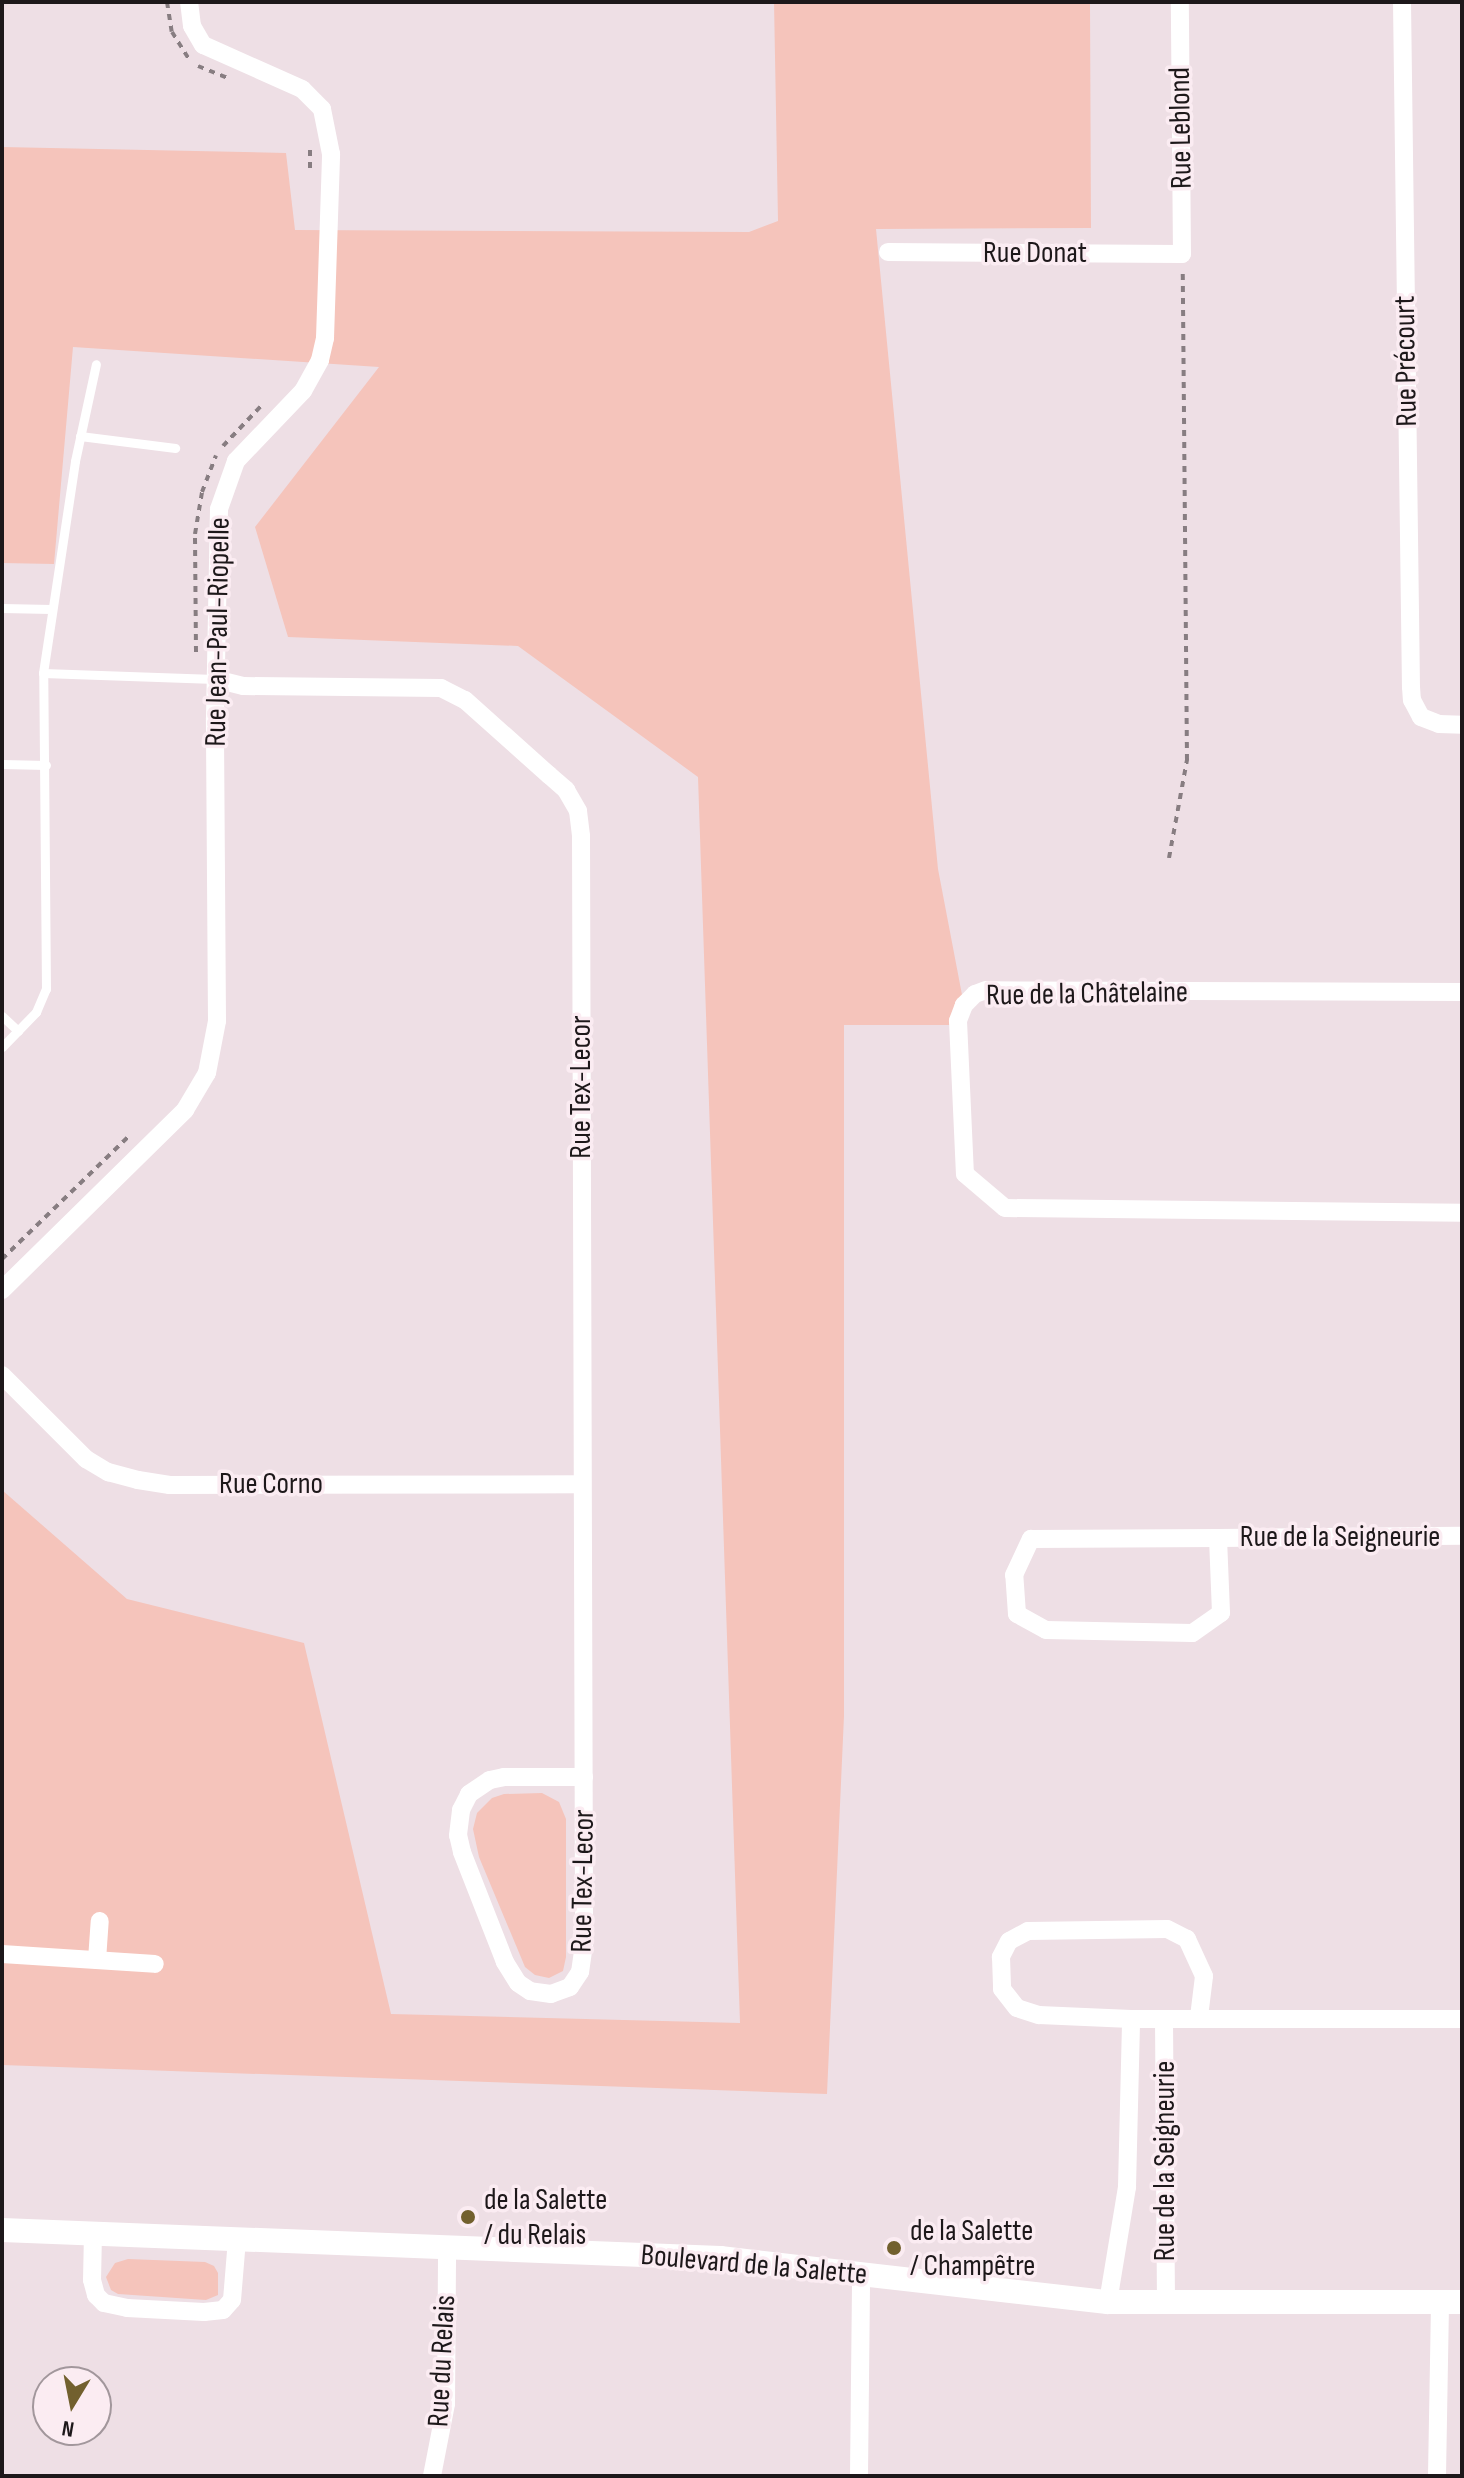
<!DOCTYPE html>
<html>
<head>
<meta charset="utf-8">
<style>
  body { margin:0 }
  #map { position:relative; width:1464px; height:2478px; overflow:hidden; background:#eedfe5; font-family:"Sofia Sans Condensed",sans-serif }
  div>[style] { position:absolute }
  .green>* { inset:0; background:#f5c4bb }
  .path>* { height:4px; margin-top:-2px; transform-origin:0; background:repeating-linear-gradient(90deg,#877d81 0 6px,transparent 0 12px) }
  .lane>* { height:9px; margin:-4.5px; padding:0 4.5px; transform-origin:4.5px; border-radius:4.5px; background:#fff }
  .street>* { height:18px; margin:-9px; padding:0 9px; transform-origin:9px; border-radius:9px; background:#fff }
  .secondary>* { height:24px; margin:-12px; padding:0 12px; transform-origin:12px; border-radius:12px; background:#fff }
  .dots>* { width:22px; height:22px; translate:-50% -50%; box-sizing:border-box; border:4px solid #fbecf2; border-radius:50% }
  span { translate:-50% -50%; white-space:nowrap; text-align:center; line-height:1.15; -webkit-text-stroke:7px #fbecf2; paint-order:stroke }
  .street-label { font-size:30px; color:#1d181a }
  .poi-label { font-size:30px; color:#1d181a }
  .left { translate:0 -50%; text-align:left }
  .frame { position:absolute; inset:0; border:4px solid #1d181a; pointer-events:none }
  .north { position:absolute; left:32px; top:2366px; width:80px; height:80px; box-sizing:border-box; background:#fbecf2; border:2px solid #a2979c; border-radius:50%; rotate:190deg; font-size:22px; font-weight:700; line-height:32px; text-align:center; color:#1d181a }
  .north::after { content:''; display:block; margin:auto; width:28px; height:36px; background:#72602e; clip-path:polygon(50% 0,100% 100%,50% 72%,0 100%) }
</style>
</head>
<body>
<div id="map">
  <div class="green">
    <i style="clip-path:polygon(774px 2px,1090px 2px,1091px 228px,876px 229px,938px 869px,963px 1000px,951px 1025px,844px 1025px,844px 1716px,827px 2094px,2px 2065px,2px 1490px,127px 1599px,304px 1643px,391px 2014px,740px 2023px,698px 777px,518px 646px,288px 637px,255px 527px,379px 367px,73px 347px,54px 564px,2px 563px,2px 147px,286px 153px,295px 230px,749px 232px,778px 221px)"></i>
    <i style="clip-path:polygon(542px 1793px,559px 1802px,566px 1819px,566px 1957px,563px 1971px,549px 1978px,535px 1975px,525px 1967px,479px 1857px,473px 1829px,477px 1813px,492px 1798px,504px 1794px)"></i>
    <i style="clip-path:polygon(128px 2259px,205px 2262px,214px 2266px,218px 2273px,218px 2295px,206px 2300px,118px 2294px,111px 2290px,106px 2277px,115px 2263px)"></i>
  </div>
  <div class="path">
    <i style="left:167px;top:2px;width:30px;rotate:81deg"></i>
    <i style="left:172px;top:32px;width:31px;rotate:58deg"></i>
    <i style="left:198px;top:66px;width:31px;rotate:22deg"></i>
    <i style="left:310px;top:150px;width:19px;rotate:90deg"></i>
    <i style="left:223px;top:446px;width:55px;rotate:-46.5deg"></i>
    <i style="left:196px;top:652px;width:118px;rotate:-90.5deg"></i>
    <i style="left:195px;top:534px;width:43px;rotate:-80.5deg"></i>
    <i style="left:202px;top:492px;width:39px;rotate:-69deg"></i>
    <i style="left:1169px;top:858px;width:100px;rotate:-79.6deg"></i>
    <i style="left:1187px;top:760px;width:490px;rotate:-90.5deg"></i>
    <i style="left:2px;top:1259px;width:175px;rotate:-44.1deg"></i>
  </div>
  <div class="lane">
    <i style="left:80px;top:436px;width:96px;rotate:7.2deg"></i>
    <i style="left:2px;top:608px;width:49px;rotate:1.2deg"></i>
    <i style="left:43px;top:673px;width:172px;rotate:2deg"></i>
    <i style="left:2px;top:764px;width:44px;rotate:1.3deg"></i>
    <i style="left:2px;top:1016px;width:22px;rotate:43deg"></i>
    <i style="left:2px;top:1047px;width:49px;rotate:-45.8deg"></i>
    <i style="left:36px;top:1012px;width:25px;rotate:-67deg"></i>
    <i style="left:46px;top:989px;width:316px;rotate:-90.5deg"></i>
    <i style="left:43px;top:673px;width:214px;rotate:-81.4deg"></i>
    <i style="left:75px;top:461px;width:99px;rotate:-77.8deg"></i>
  </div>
  <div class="street">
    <i style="left:1402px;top:2px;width:685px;rotate:89.25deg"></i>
    <i style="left:1411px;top:687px;width:13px;rotate:86deg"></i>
    <i style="left:1412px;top:700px;width:19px;rotate:62deg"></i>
    <i style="left:1421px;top:717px;width:19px;rotate:21deg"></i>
    <i style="left:1439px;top:724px;width:23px;rotate:2deg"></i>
    <i style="left:888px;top:252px;width:294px;rotate:0.4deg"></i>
    <i style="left:1182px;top:254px;width:252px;rotate:-90.5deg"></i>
    <i style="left:215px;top:679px;width:29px;rotate:14deg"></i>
    <i style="left:243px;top:686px;width:198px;rotate:0.6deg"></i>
    <i style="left:441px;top:688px;width:27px;rotate:27deg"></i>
    <i style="left:465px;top:700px;width:113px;rotate:41.8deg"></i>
    <i style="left:549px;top:775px;width:23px;rotate:41deg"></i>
    <i style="left:566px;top:790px;width:24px;rotate:60deg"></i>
    <i style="left:578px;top:811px;width:25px;rotate:83deg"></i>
    <i style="left:581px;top:836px;width:1108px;rotate:89.84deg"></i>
    <i style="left:584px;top:1944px;width:28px;rotate:98deg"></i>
    <i style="left:580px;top:1972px;width:18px;rotate:124deg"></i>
    <i style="left:570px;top:1987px;width:20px;rotate:160deg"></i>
    <i style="left:551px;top:1994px;width:21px;rotate:-172deg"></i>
    <i style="left:530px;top:1991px;width:14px;rotate:-146deg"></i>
    <i style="left:518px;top:1983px;width:25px;rotate:-122deg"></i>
    <i style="left:505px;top:1962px;width:118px;rotate:-111.4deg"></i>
    <i style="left:462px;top:1852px;width:17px;rotate:-103deg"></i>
    <i style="left:458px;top:1835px;width:25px;rotate:-83deg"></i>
    <i style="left:461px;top:1810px;width:18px;rotate:-63deg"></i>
    <i style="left:469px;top:1794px;width:25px;rotate:-34deg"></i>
    <i style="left:490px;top:1780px;width:14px;rotate:-12deg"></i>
    <i style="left:504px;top:1777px;width:80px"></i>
    <i style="left:1462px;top:992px;width:476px;rotate:-179.8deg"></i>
    <i style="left:986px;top:990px;width:12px;rotate:160deg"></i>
    <i style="left:975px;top:994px;width:16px;rotate:135deg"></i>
    <i style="left:964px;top:1005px;width:17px;rotate:111deg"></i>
    <i style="left:958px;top:1021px;width:153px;rotate:87.4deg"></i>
    <i style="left:965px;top:1174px;width:52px;rotate:40.4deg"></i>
    <i style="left:1005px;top:1208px;width:457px;rotate:0.6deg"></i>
    <i style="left:2px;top:1290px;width:257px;rotate:-44.5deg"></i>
    <i style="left:185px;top:1110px;width:43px;rotate:-59.3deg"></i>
    <i style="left:207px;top:1073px;width:53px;rotate:-79.1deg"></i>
    <i style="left:217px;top:1021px;width:303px;rotate:-90.4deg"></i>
    <i style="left:215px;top:718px;width:209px;rotate:-88.9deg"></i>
    <i style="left:219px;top:509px;width:51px;rotate:-70.5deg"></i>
    <i style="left:236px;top:461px;width:97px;rotate:-46.3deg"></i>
    <i style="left:303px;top:391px;width:35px;rotate:-61deg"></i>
    <i style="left:320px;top:360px;width:23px;rotate:-77deg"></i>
    <i style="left:325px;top:338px;width:184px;rotate:-88.1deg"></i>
    <i style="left:331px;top:154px;width:46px;rotate:-101.3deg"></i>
    <i style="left:322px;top:109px;width:28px;rotate:-135deg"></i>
    <i style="left:302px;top:89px;width:108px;rotate:-156deg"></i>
    <i style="left:203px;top:45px;width:22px;rotate:-120deg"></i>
    <i style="left:192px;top:26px;width:24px;rotate:-97deg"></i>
    <i style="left:2px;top:1375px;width:119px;rotate:45deg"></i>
    <i style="left:86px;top:1459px;width:26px;rotate:31deg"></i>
    <i style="left:108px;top:1472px;width:31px;rotate:15deg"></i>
    <i style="left:138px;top:1480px;width:32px;rotate:9deg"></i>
    <i style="left:170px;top:1485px;width:410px;rotate:-0.1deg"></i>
    <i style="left:1218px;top:1538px;width:75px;rotate:87.7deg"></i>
    <i style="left:1221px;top:1613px;width:35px;rotate:145deg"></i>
    <i style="left:1192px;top:1633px;width:146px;rotate:-178.8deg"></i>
    <i style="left:1046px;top:1630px;width:33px;rotate:-151deg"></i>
    <i style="left:1017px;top:1614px;width:39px;rotate:-94deg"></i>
    <i style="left:1014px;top:1575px;width:40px;rotate:-65deg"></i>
    <i style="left:1031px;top:1539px;width:187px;rotate:-0.3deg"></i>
    <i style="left:1218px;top:1538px;width:244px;rotate:-0.5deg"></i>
    <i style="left:2px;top:1954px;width:153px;rotate:3.7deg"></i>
    <i style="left:97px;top:1960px;width:39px;rotate:-86deg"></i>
    <i style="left:1199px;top:2017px;width:41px;rotate:-83deg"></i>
    <i style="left:1204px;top:1976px;width:41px;rotate:-114.7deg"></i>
    <i style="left:1187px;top:1939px;width:22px;rotate:-153deg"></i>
    <i style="left:1167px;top:1929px;width:139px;rotate:179.2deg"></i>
    <i style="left:1028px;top:1931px;width:21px;rotate:152deg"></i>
    <i style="left:1009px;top:1941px;width:18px;rotate:117deg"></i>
    <i style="left:1001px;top:1957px;width:32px;rotate:88deg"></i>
    <i style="left:1002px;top:1989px;width:24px;rotate:52deg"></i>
    <i style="left:1017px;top:2008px;width:23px;rotate:18deg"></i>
    <i style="left:1039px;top:2015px;width:92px;rotate:2.5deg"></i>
    <i style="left:1131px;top:2019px;width:331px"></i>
    <i style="left:1164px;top:2019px;width:283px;rotate:89.6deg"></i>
    <i style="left:93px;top:2233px;width:47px;rotate:91.2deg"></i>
    <i style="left:92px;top:2280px;width:16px;rotate:75deg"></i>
    <i style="left:96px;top:2295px;width:11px;rotate:45deg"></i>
    <i style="left:104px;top:2303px;width:24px;rotate:12deg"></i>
    <i style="left:127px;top:2308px;width:77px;rotate:3deg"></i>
    <i style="left:204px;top:2312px;width:19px;rotate:-6deg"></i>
    <i style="left:223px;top:2310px;width:13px;rotate:-48deg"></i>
    <i style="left:232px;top:2300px;width:61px;rotate:-85.3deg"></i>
    <i style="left:1108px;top:2302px;width:117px;rotate:-80.6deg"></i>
    <i style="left:1127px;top:2187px;width:168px;rotate:-88.6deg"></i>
    <i style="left:432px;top:2476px;width:73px;rotate:-79deg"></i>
    <i style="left:446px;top:2404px;width:159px;rotate:-89.6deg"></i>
    <i style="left:859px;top:2476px;width:202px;rotate:-89.4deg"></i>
    <i style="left:1437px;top:2476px;width:173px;rotate:-89deg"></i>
  </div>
  <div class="secondary">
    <i style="left:2px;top:2230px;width:719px;rotate:2.23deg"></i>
    <i style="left:720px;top:2258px;width:390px;rotate:6.5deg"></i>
    <i style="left:1108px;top:2302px;width:354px"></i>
  </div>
  <div class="dots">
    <i style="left:468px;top:2217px;background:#72602e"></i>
    <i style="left:894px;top:2248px;background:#72602e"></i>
  </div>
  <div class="street-label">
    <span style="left:1181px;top:128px;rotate:-91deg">Rue Leblond</span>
    <span style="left:1035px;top:253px">Rue Donat</span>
    <span style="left:1406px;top:361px;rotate:-91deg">Rue Précourt</span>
    <span style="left:218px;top:632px;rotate:-89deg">Rue Jean-Paul-Riopelle</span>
    <span style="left:1087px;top:994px;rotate:-1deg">Rue de la Châtelaine</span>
    <span style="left:581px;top:1087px;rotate:-90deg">Rue Tex-Lecor</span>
    <span style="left:271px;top:1484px">Rue Corno</span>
    <span style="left:1340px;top:1537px">Rue de la Seigneurie</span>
    <span style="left:583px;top:1881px;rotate:-89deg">Rue Tex-Lecor</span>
    <span style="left:1165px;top:2161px;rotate:-90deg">Rue de la Seigneurie</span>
    <span style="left:754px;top:2265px;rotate:5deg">Boulevard de la Salette</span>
    <span style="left:442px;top:2361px;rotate:-87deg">Rue du Relais</span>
  </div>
  <div class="poi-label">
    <span class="left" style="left:484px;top:2217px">de la Salette<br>/ du Relais</span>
    <span class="left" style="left:910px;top:2248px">de la Salette<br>/ Champêtre</span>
  </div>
  <div class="frame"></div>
  <div class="north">N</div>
</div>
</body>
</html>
